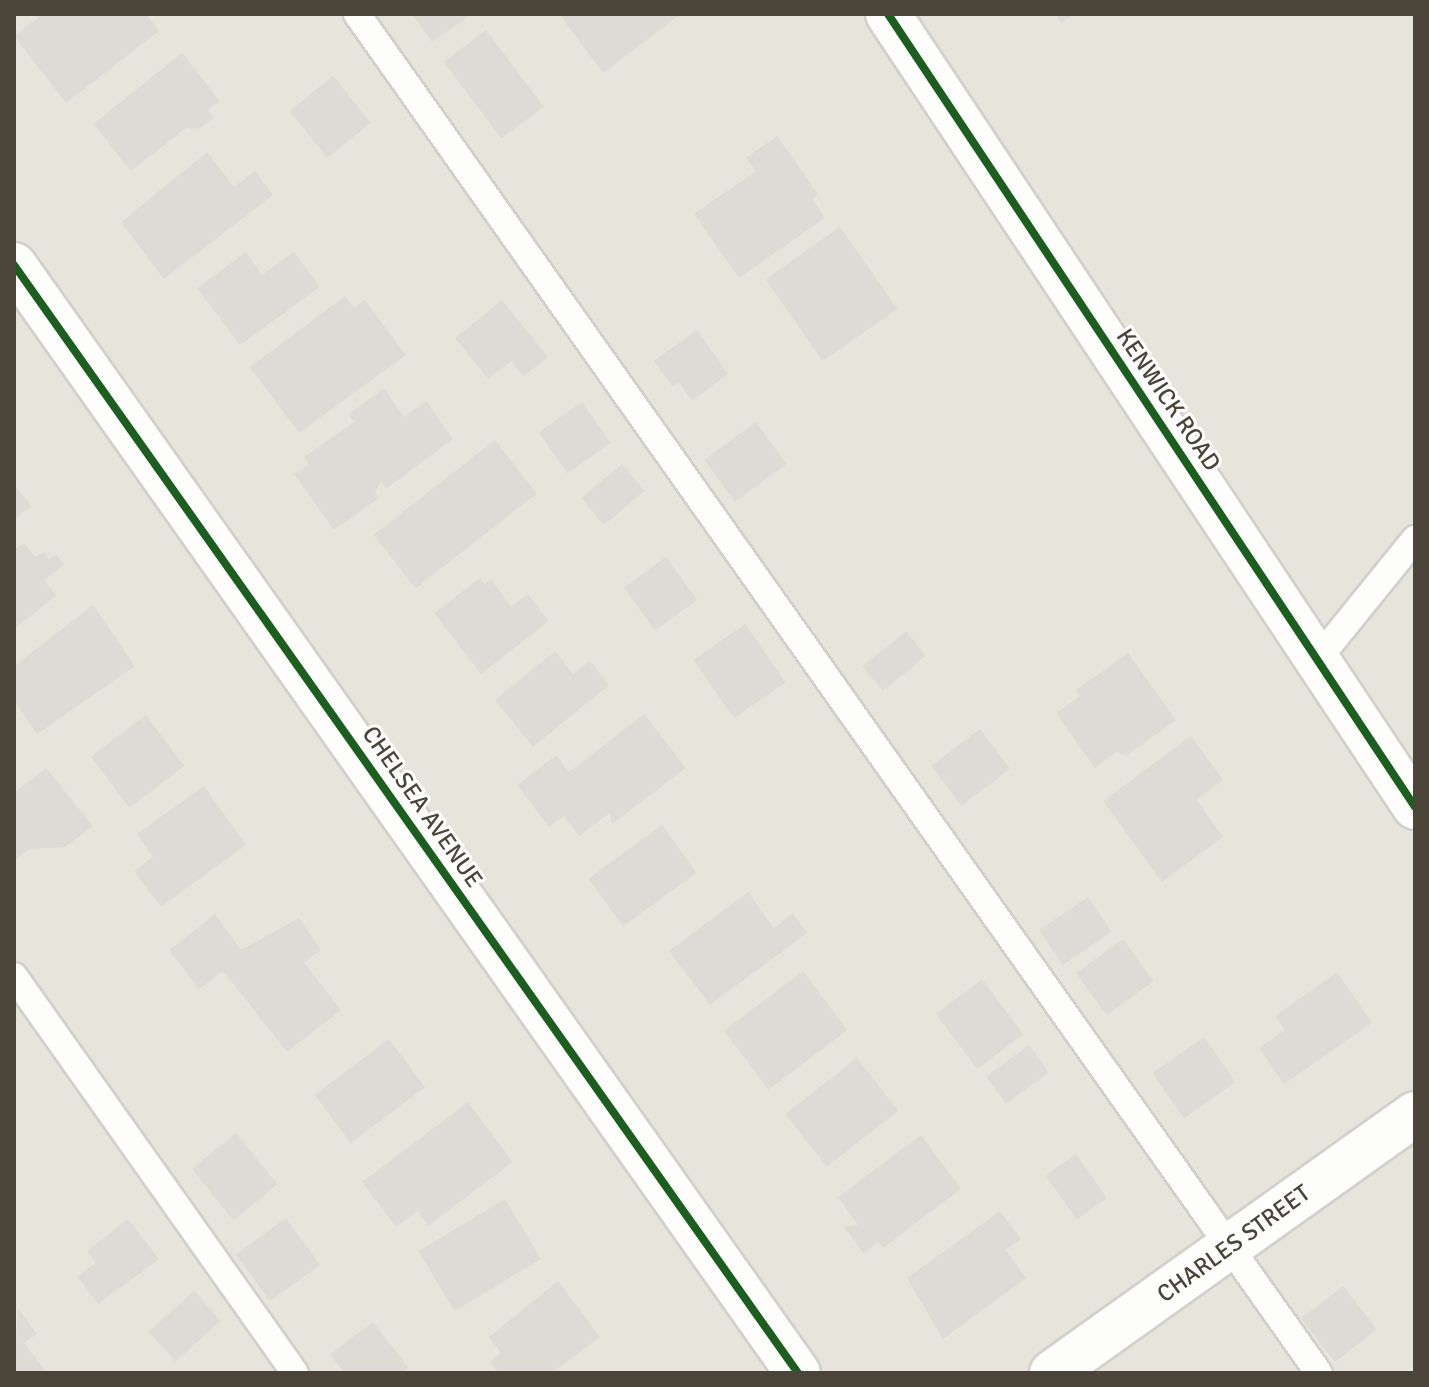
<!DOCTYPE html>
<html>
<head>
<meta charset="utf-8">
<style>
  body { margin:0 }
  #map { position:relative; width:1429px; height:1387px; overflow:hidden; background:#f4f2ee; font-family:Signika,sans-serif }
  div>[style] { position:absolute }
  .residential>* { inset:0; background:#e7e4dc; transform-origin:0 0 }
  .building>* { inset:0; background:#dedbd6; transform-origin:0 0 }
  .roads { filter:drop-shadow(2px 0 #d2d0cb) drop-shadow(-2px 0 #d2d0cb) drop-shadow(0 2px #d2d0cb) drop-shadow(0 -2px #d2d0cb) }
  .lane>* { height:26px; margin:-13px; padding:0 13px; transform-origin:13px; border-radius:13px; background:#fdfdfc }
  .street>* { height:44px; margin:-22px; padding:0 22px; transform-origin:22px; border-radius:22px; background:#fdfdfc }
  .cycleway>* { height:8px; margin:-4px; padding:0 4px; transform-origin:4px; border-radius:4px; background:#1b5e20 }
  span { translate:-50% -50%; white-space:nowrap; text-align:center; line-height:1.15; -webkit-text-stroke:6px #fff; paint-order:stroke }
  .street-label { font-size:24px; color:#4b4439 }
  .frame { position:absolute; inset:0; border:16px solid #4b4439; pointer-events:none }
</style>
</head>
<body>
<div id="map">
  <div class="residential">
    <i style="left:14px;top:14px;width:1401px;height:1359px"></i>
  </div>
  <div class="building">
    <i style="clip-path:polygon(43px 14px,146px 14px,159px 31px,66px 103px,14px 36px)"></i>
    <i style="clip-path:polygon(412px 14px,472px 14px,432px 42px)"></i>
    <i style="clip-path:polygon(559px 14px,681px 14px,603px 73px)"></i>
    <i style="clip-path:polygon(1055px 14px,1074px 14px,1061px 23px)"></i>
    <i style="left:486px;top:30px;width:96px;height:53px;rotate:53deg"></i>
    <i style="clip-path:polygon(182px 53px,220px 101px,208px 110px,214px 118px,198px 129px,186px 128px,131px 171px,93px 124px)"></i>
    <i style="left:333px;top:76px;width:60px;height:56px;rotate:51deg"></i>
    <i style="clip-path:polygon(777px 136px,818px 194px,812px 199px,825px 218px,739px 278px,694px 214px,756px 171px,746px 158px)"></i>
    <i style="clip-path:polygon(207px 152px,234px 187px,255px 171px,273px 195px,164px 279px,121px 222px)"></i>
    <i style="left:840px;top:227px;width:100px;height:91px;rotate:55deg"></i>
    <i style="clip-path:polygon(246px 252px,262px 275px,294px 252px,320px 287px,240px 345px,197px 288px)"></i>
    <i style="clip-path:polygon(345px 296px,354px 308px,365px 300px,406px 355px,299px 433px,250px 367px)"></i>
    <i style="clip-path:polygon(502px 300px,548px 357px,524px 376px,511px 361px,488px 379px,455px 338px)"></i>
    <i style="clip-path:polygon(697px 330px,728px 374px,692px 401px,679px 382px,672px 386px,654px 361px)"></i>
    <i style="clip-path:polygon(384px 388px,404px 417px,426px 401px,453px 439px,386px 489px,381px 481px,375px 493px,379px 498px,334px 530px,294px 474px,309px 465px,304px 457px,354px 422px,349px 414px)"></i>
    <i style="left:582px;top:402px;width:50px;height:53px;rotate:55deg"></i>
    <i style="left:756px;top:422px;width:52px;height:64px;rotate:54deg"></i>
    <i style="left:495px;top:440px;width:68px;height:154px;rotate:52deg"></i>
    <i style="left:622px;top:464px;width:35px;height:53px;rotate:50deg"></i>
    <i style="clip-path:polygon(14px 484px,31px 506px,14px 520px)"></i>
    <i style="clip-path:polygon(24px 543px,35px 557px,44px 552px,49px 559px,56px 554px,64px 565px,44px 580px,56px 596px,14px 629px,14px 550px)"></i>
    <i style="left:666px;top:557px;width:53px;height:52px;rotate:54deg"></i>
    <i style="clip-path:polygon(480px 578px,485px 584px,491px 580px,511px 606px,528px 594px,549px 621px,481px 674px,434px 613px)"></i>
    <i style="clip-path:polygon(93px 605px,135px 666px,37px 734px,14px 701px,14px 666px)"></i>
    <i style="left:745px;top:624px;width:71px;height:63px;rotate:55deg"></i>
    <i style="left:906px;top:631px;width:32px;height:56px;rotate:51deg"></i>
    <i style="clip-path:polygon(555px 651px,573px 674px,590px 661px,609px 685px,533px 747px,495px 700px)"></i>
    <i style="clip-path:polygon(1128px 653px,1176px 720px,1126px 756px,1116px 752px,1095px 768px,1056px 713px,1080px 696px,1076px 690px)"></i>
    <i style="clip-path:polygon(644px 714px,686px 768px,612px 824px,610px 813px,579px 836px,564px 816px,549px 827px,517px 785px,556px 755px,569px 772px)"></i>
    <i style="left:146px;top:715px;width:64px;height:69px;rotate:53deg"></i>
    <i style="left:980px;top:729px;width:50px;height:61px;rotate:53deg"></i>
    <i style="clip-path:polygon(1191px 736px,1223px 780px,1197px 800px,1223px 837px,1162px 882px,1103px 801px)"></i>
    <i style="clip-path:polygon(46px 768px,93px 826px,65px 847px,29px 849px,14px 861px,14px 793px)"></i>
    <i style="clip-path:polygon(204px 786px,246px 845px,161px 907px,134px 871px,153px 857px,137px 834px)"></i>
    <i style="left:662px;top:825px;width:59px;height:91px;rotate:54deg"></i>
    <i style="clip-path:polygon(748px 892px,774px 928px,793px 913px,807px 933px,710px 1005px,669px 951px)"></i>
    <i style="left:1088px;top:897px;width:42px;height:59px;rotate:56deg"></i>
    <i style="clip-path:polygon(215px 914px,241px 950px,299px 918px,321px 950px,304px 963px,341px 1010px,287px 1052px,223px 971px,199px 989px,169px 950px)"></i>
    <i style="left:1123px;top:939px;width:52px;height:58px;rotate:54deg"></i>
    <i style="left:803px;top:971px;width:74px;height:99px;rotate:53deg"></i>
    <i style="clip-path:polygon(1337px 972px,1372px 1023px,1284px 1084px,1259px 1048px,1285px 1030px,1275px 1016px)"></i>
    <i style="left:982px;top:979px;width:69px;height:58px;rotate:53deg"></i>
    <i style="left:1204px;top:1037px;width:55px;height:63px;rotate:55deg"></i>
    <i style="left:389px;top:1039px;width:60px;height:93px;rotate:53deg"></i>
    <i style="left:1029px;top:1045px;width:34px;height:53px;rotate:54deg"></i>
    <i style="left:857px;top:1058px;width:67px;height:91px;rotate:52deg"></i>
    <i style="clip-path:polygon(468px 1102px,513px 1162px,428px 1226px,418px 1211px,396px 1227px,362px 1182px)"></i>
    <i style="left:236px;top:1133px;width:66px;height:57px;rotate:51deg"></i>
    <i style="clip-path:polygon(921px 1135px,961px 1189px,883px 1248px,878px 1242px,864px 1254px,844px 1227px,858px 1225px,838px 1197px)"></i>
    <i style="left:1076px;top:1154px;width:54px;height:37px;rotate:55deg"></i>
    <i style="left:505px;top:1199px;width:70px;height:101px;rotate:59deg"></i>
    <i style="clip-path:polygon(1000px 1211px,1021px 1239px,1006px 1250px,1026px 1278px,943px 1339px,907px 1278px)"></i>
    <i style="left:286px;top:1218px;width:58px;height:62px;rotate:54deg"></i>
    <i style="clip-path:polygon(128px 1219px,159px 1259px,98px 1304px,77px 1276px,96px 1263px,87px 1251px)"></i>
    <i style="clip-path:polygon(558px 1281px,600px 1337px,552px 1373px,498px 1373px,490px 1362px,501px 1353px,489px 1337px)"></i>
    <i style="left:1343px;top:1286px;width:55px;height:53px;rotate:52deg"></i>
    <i style="left:194px;top:1291px;width:40px;height:61px;rotate:48deg"></i>
    <i style="clip-path:polygon(18px 1308px,37px 1334px,24px 1343px,47px 1373px,14px 1373px)"></i>
    <i style="clip-path:polygon(373px 1322px,409px 1368px,403px 1373px,344px 1373px,330px 1354px)"></i>
  </div>
  <div class="roads">
    <div class="lane">
      <i style="left:357px;top:14px;width:1665px;rotate:54.71deg"></i>
      <i style="left:1317px;top:660px;width:156px;rotate:-51deg"></i>
      <i style="left:14px;top:976px;width:486px;rotate:54.7deg"></i>
    </div>
    <div class="street">
      <i style="left:888px;top:14px;width:952px;rotate:56.39deg"></i>
      <i style="left:14px;top:265px;width:1357px;rotate:54.72deg"></i>
      <i style="left:1052px;top:1373px;width:446px;rotate:-35.5deg"></i>
    </div>
  </div>
  <div class="cycleway">
    <i style="left:888px;top:14px;width:952px;rotate:56.39deg"></i>
    <i style="left:14px;top:265px;width:1357px;rotate:54.72deg"></i>
  </div>
  <div class="street-label">
    <span style="left:1168px;top:400px;rotate:56deg">KENWICK ROAD</span>
    <span style="left:422px;top:807px;rotate:55deg">CHELSEA AVENUE</span>
    <span style="left:1234px;top:1244px;rotate:-36deg">CHARLES STREET</span>
  </div>
  <div class="frame"></div>
</div>
</body>
</html>
